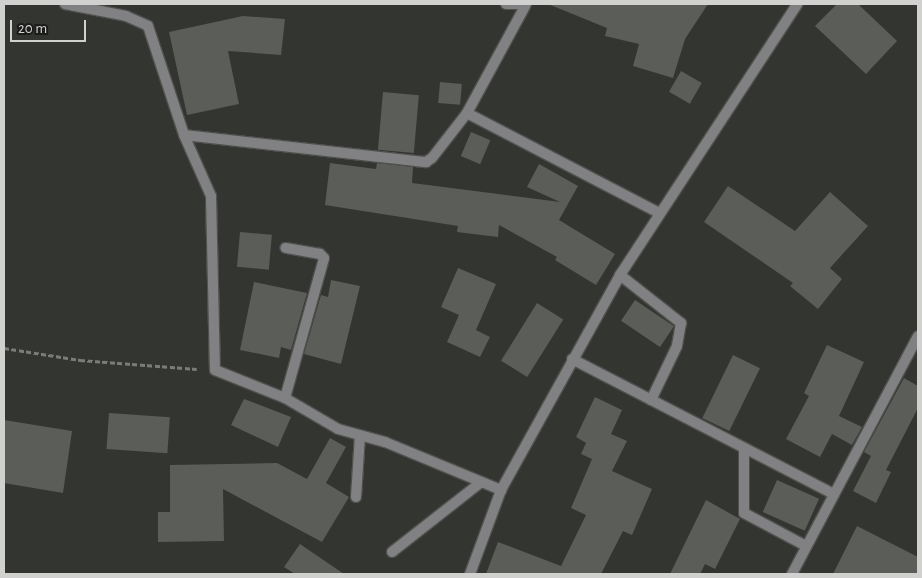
<!DOCTYPE html>
<html>
<head>
<meta charset="utf-8">
<style>
  body { margin:0 }
  #map { position:relative; width:922px; height:578px; overflow:hidden; background:#333531; font-family:"Alegreya Sans",sans-serif }
  div>[style] { position:absolute }
  .building>* { inset:0; background:#5a5d58; transform-origin:0 0 }
  .path>* { height:3px; margin-top:-1.5px; transform-origin:0; background:repeating-linear-gradient(90deg,#7a7c79 0 5px,transparent 0 7.5px) }
  .roads { filter:drop-shadow(1px 0 #4f514e) drop-shadow(-1px 0 #4f514e) drop-shadow(0 1px #4f514e) drop-shadow(0 -1px #4f514e) }
  .service>* { height:10px; margin:-5px; padding:0 5px; transform-origin:5px; border-radius:5px; background:#818083 }
  .minor>* { height:10px; margin:-5px; padding:0 5px; transform-origin:5px; border-radius:5px; background:#818083 }
  span { translate:-50% -50%; white-space:nowrap; text-align:center; line-height:1.15; -webkit-text-stroke:4px #1b1c1a; paint-order:stroke }
  .frame { position:absolute; inset:0; border:5px solid #d1d2d0; pointer-events:none }
  .scale { position:absolute; left:10px; top:20px; width:76px; height:22px; box-sizing:border-box; border:2px solid #d1d2d0; border-top:0; padding-left:6px; font-size:15px; line-height:18px; white-space:nowrap; color:#d1d2d0; -webkit-text-stroke:4px #1b1c1a; paint-order:stroke }
</style>
</head>
<body>
<div id="map">
  <div class="building">
    <i style="clip-path:polygon(548px 4px,708px 4px,685px 39px,673px 78px,633px 66px,639px 44px,605px 36px,607px 28px)"></i>
    <i style="clip-path:polygon(837px 4px,858px 4px,897px 41px,866px 74px,815px 26px)"></i>
    <i style="clip-path:polygon(243px 16px,285px 19px,281px 55px,228px 51px,239px 104px,187px 115px,169px 32px)"></i>
    <i style="left:681px;top:71px;width:24px;height:24px;rotate:30deg"></i>
    <i style="left:440px;top:82px;width:22px;height:21px;rotate:5deg"></i>
    <i style="left:383px;top:92px;width:36px;height:58px;rotate:5deg"></i>
    <i style="left:471px;top:132px;width:21px;height:26px;rotate:23deg"></i>
    <i style="clip-path:polygon(330px 163px,376px 169px,377px 163px,413px 167px,412px 183px,560px 202px,527px 187px,539px 164px,578px 186px,559px 220px,615px 254px,596px 285px,555px 260px,557px 257px,499px 225px,498px 237px,457px 232px,458px 226px,325px 205px)"></i>
    <i style="clip-path:polygon(728px 186px,795px 231px,830px 192px,868px 226px,830px 268px,842px 279px,818px 309px,790px 286px,793px 283px,704px 222px)"></i>
    <i style="left:240px;top:232px;width:32px;height:35px;rotate:5deg"></i>
    <i style="clip-path:polygon(458px 268px,496px 284px,476px 330px,490px 337px,480px 357px,447px 342px,459px 315px,441px 307px)"></i>
    <i style="clip-path:polygon(331px 280px,360px 286px,341px 364px,304px 354px,321px 295px,328px 297px)"></i>
    <i style="clip-path:polygon(254px 282px,307px 293px,291px 350px,281px 347px,279px 358px,240px 350px)"></i>
    <i style="left:635px;top:300px;width:47px;height:25px;rotate:34deg"></i>
    <i style="left:537px;top:303px;width:31px;height:68px;rotate:32deg"></i>
    <i style="clip-path:polygon(827px 345px,864px 362px,839px 416px,862px 427px,852px 445px,832px 434px,820px 457px,786px 439px,809px 396px,804px 393px)"></i>
    <i style="left:733px;top:355px;width:30px;height:70px;rotate:26deg"></i>
    <i style="clip-path:polygon(904px 378px,918px 386px,918px 408px,886px 470px,891px 472px,876px 503px,853px 491px,871px 456px,864px 452px)"></i>
    <i style="clip-path:polygon(595px 397px,622px 410px,611px 434px,627px 441px,612px 471px,652px 489px,632px 535px,623px 531px,601px 574px,486px 574px,498px 542px,561px 566px,586px 515px,571px 508px,592px 459px,581px 454px,586px 443px,576px 437px)"></i>
    <i style="clip-path:polygon(244px 399px,291px 417px,278px 447px,231px 425px)"></i>
    <i style="left:109px;top:413px;width:61px;height:36px;rotate:4deg"></i>
    <i style="clip-path:polygon(4px 420px,72px 431px,63px 493px,4px 483px)"></i>
    <i style="clip-path:polygon(330px 438px,346px 447px,326px 483px,349px 497px,322px 542px,223px 489px,224px 541px,158px 542px,158px 512px,170px 512px,170px 465px,277px 463px,307px 479px)"></i>
    <i style="left:777px;top:480px;width:46px;height:35px;rotate:24deg"></i>
    <i style="clip-path:polygon(706px 500px,740px 519px,715px 569px,705px 564px,700px 574px,670px 574px)"></i>
    <i style="clip-path:polygon(857px 526px,918px 557px,918px 574px,833px 574px)"></i>
    <i style="clip-path:polygon(300px 544px,344px 574px,295px 574px,284px 567px)"></i>
  </div>
  <div class="path">
    <i style="left:4px;top:348px;width:77px;rotate:9deg"></i>
    <i style="left:80px;top:360px;width:117px;rotate:4.4deg"></i>
  </div>
  <div class="roads">
    <div class="service">
      <i style="left:467px;top:113px;width:216px;rotate:27.5deg"></i>
      <i style="left:184px;top:135px;width:244px;rotate:6.4deg"></i>
      <i style="left:426px;top:162px;width:7px;rotate:-34deg"></i>
      <i style="left:432px;top:158px;width:57px;rotate:-52.1deg"></i>
      <i style="left:467px;top:113px;width:122px;rotate:-61.5deg"></i>
      <i style="left:620px;top:275px;width:78px;rotate:38.2deg"></i>
      <i style="left:681px;top:323px;width:23px;rotate:100deg"></i>
      <i style="left:677px;top:346px;width:60px;rotate:115.7deg"></i>
      <i style="left:572px;top:359px;width:295px;rotate:27.3deg"></i>
      <i style="left:285px;top:398px;width:145px;rotate:-74.4deg"></i>
      <i style="left:324px;top:258px;width:6px;rotate:-135deg"></i>
      <i style="left:320px;top:254px;width:35px;rotate:-170deg"></i>
      <i style="left:744px;top:450px;width:63px;rotate:90deg"></i>
      <i style="left:744px;top:513px;width:70px;rotate:28deg"></i>
      <i style="left:356px;top:497px;width:62px;rotate:-86.3deg"></i>
      <i style="left:392px;top:552px;width:112px;rotate:-38.1deg"></i>
    </div>
    <div class="minor">
      <i style="left:65px;top:4px;width:62px;rotate:11.1deg"></i>
      <i style="left:126px;top:16px;width:24px;rotate:24deg"></i>
      <i style="left:148px;top:26px;width:115px;rotate:71.7deg"></i>
      <i style="left:184px;top:135px;width:67px;rotate:66.1deg"></i>
      <i style="left:211px;top:196px;width:174px;rotate:88.7deg"></i>
      <i style="left:215px;top:370px;width:75px;rotate:21.8deg"></i>
      <i style="left:285px;top:398px;width:61px;rotate:30.3deg"></i>
      <i style="left:338px;top:429px;width:49px;rotate:15.5deg"></i>
      <i style="left:385px;top:442px;width:126px;rotate:22.5deg"></i>
      <i style="left:506px;top:4px;width:20px"></i>
      <i style="left:470px;top:574px;width:90px;rotate:-69.7deg"></i>
      <i style="left:501px;top:490px;width:246px;rotate:-61deg"></i>
      <i style="left:620px;top:275px;width:324px;rotate:-56.8deg"></i>
      <i style="left:792px;top:574px;width:269px;rotate:-62.1deg"></i>
    </div>
  </div>
  <div class="frame"></div>
  <div class="scale">20 m</div>
</div>
</body>
</html>
